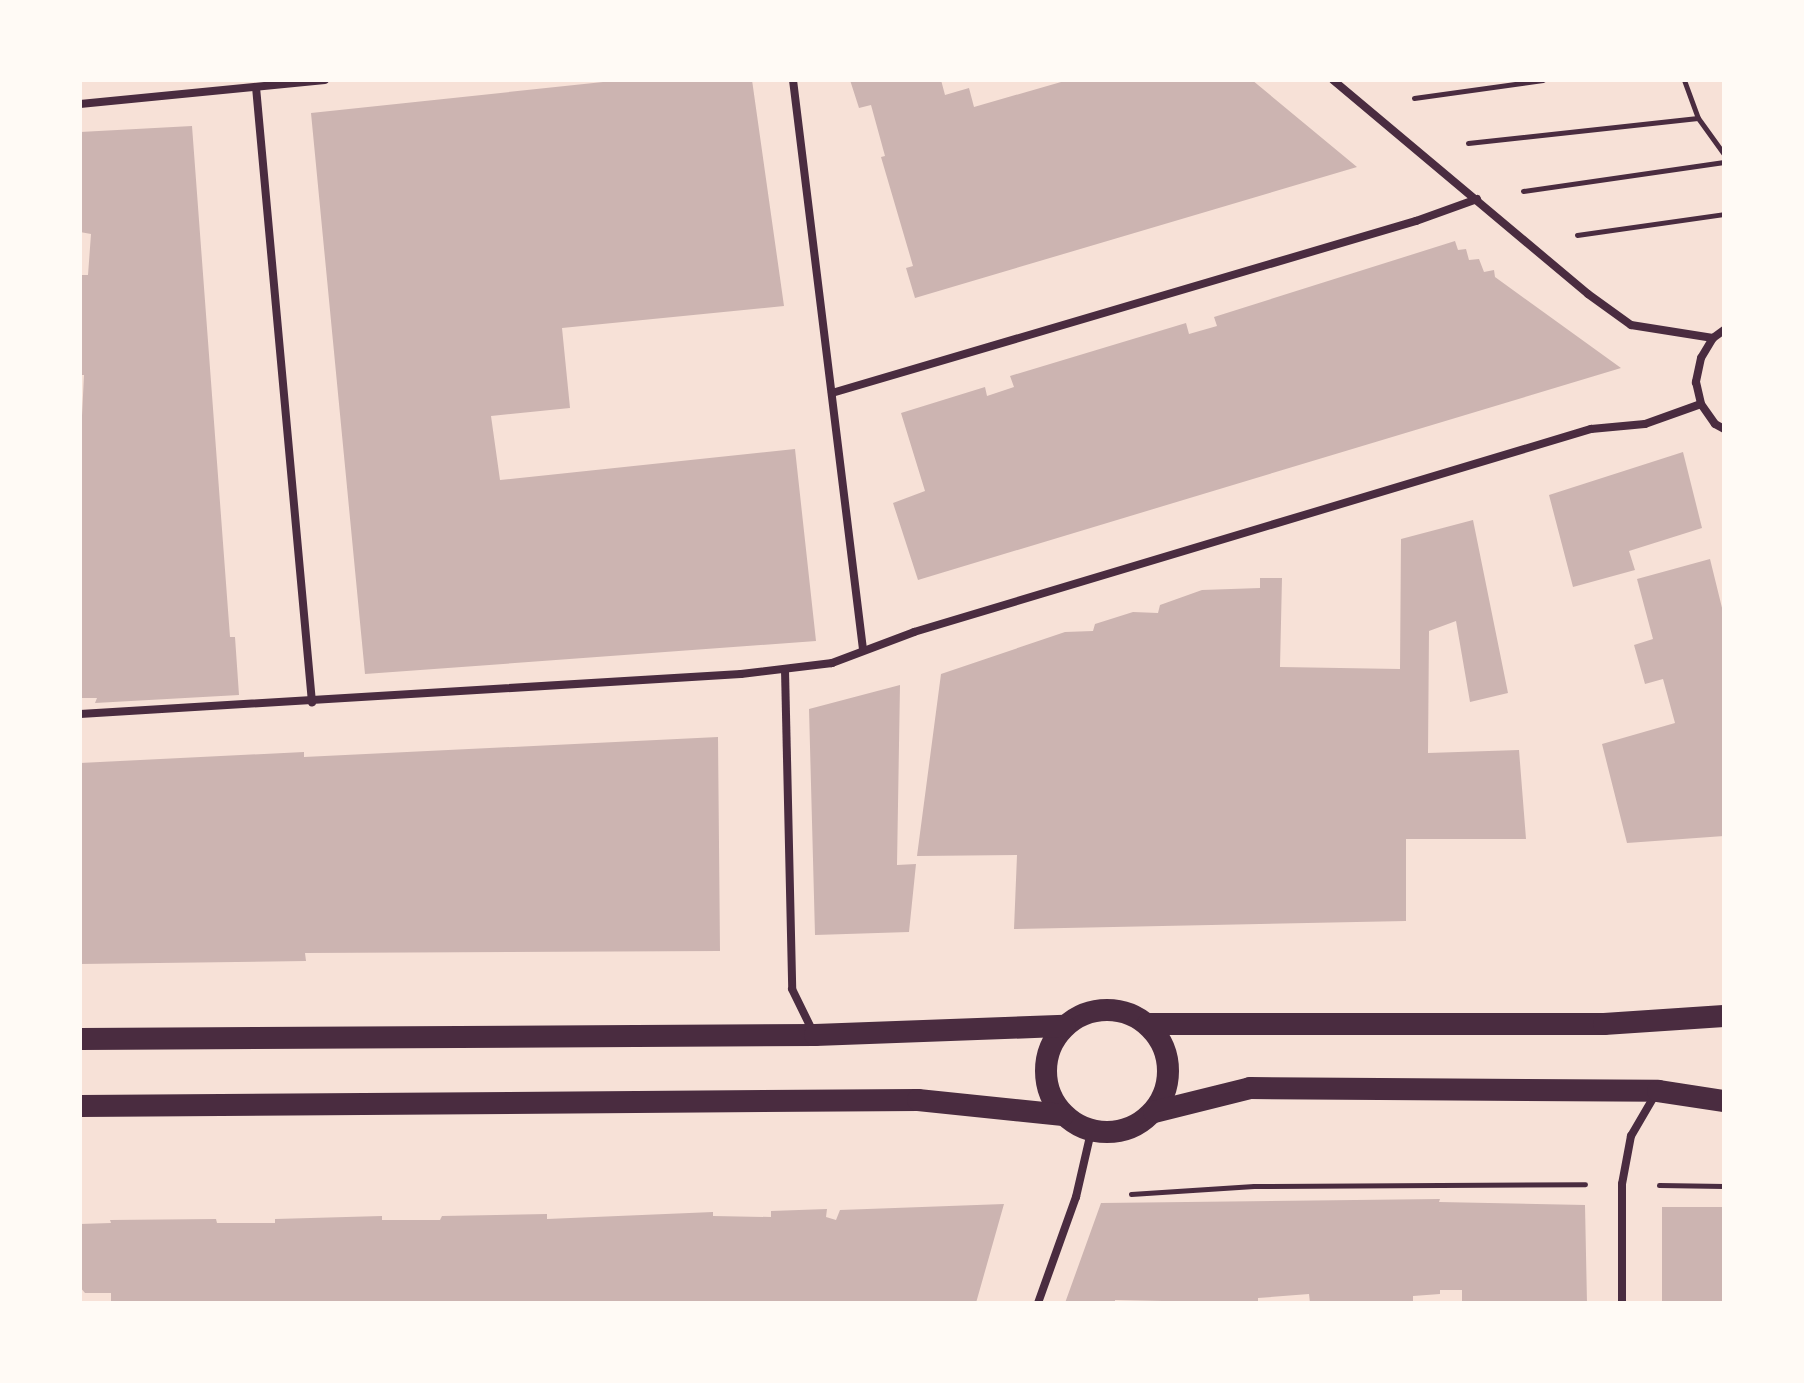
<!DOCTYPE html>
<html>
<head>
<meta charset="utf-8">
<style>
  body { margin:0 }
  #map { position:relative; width:1804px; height:1383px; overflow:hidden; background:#f7e1d7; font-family:"DM Sans",sans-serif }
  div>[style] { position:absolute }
  .building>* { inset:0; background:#ccb4b1; transform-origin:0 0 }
  .path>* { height:5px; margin:-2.5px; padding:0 2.5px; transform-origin:2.5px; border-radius:2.5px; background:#4a2c40 }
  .minor>* { height:8px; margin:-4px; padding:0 4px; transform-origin:4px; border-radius:4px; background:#4a2c40 }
  .trunk>* { height:22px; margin:-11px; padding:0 11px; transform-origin:11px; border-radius:11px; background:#4a2c40 }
  .trunk>.ring { margin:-11px; padding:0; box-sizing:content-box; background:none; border:22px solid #4a2c40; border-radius:50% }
  span { translate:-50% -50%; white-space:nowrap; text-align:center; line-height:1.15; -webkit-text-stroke:7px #fffaf5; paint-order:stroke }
  .frame { position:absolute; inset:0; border:82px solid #fffaf5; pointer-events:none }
</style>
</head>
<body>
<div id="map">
  <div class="building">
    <i style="clip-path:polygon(622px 80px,752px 80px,784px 306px,562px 328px,570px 408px,491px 416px,500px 480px,795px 449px,816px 641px,365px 674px,311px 113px)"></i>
    <i style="clip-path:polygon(850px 80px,941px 80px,945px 95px,969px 88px,974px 107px,1068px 80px,1252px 80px,1357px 167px,915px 298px,906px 268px,913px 266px,881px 157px,885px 156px,871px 105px,859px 108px)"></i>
    <i style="clip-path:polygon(192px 126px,230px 637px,235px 637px,239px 695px,95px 703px,97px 698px,80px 698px,80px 456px,84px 375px,80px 375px,80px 275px,88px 275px,91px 234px,80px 232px,80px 132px)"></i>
    <i style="clip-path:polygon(1455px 241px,1458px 250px,1466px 249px,1469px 260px,1479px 259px,1484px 272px,1494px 270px,1495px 277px,1621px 368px,918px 580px,893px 503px,925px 491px,901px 413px,985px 387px,987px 396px,1014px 387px,1010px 376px,1186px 323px,1189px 334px,1217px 326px,1214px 317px)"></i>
    <i style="clip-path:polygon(1683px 452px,1702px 528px,1629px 551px,1635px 570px,1573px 587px,1549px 495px)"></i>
    <i style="clip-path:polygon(1473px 520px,1508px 693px,1470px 702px,1456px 621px,1429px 631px,1428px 753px,1519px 750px,1526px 839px,1406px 839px,1406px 921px,1014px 929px,1017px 855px,917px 856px,941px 674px,1065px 632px,1093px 631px,1095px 624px,1133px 612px,1158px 613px,1160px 605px,1202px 590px,1260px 588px,1260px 578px,1282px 578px,1280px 667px,1400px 669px,1401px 539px)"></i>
    <i style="clip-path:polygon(1710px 559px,1724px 616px,1724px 836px,1627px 843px,1602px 744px,1675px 723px,1663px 679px,1645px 684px,1634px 645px,1653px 639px,1637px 579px)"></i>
    <i style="clip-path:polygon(900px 685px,897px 865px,916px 864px,909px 932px,815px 935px,809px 709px)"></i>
    <i style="clip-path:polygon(718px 737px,720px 951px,305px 953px,306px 961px,80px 964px,80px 763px,304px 752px,304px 757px)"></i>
    <i style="clip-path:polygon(1440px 1199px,1439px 1202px,1585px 1205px,1587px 1303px,1462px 1303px,1462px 1290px,1440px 1290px,1440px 1294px,1413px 1296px,1413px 1303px,1310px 1303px,1309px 1294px,1258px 1298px,1258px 1303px,1115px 1300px,1115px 1303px,1065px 1303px,1101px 1203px)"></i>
    <i style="clip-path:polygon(1004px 1204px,976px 1303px,111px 1303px,111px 1293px,85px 1293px,80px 1287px,80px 1224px,111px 1223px,110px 1220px,216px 1219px,217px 1223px,275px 1223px,275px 1219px,382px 1216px,382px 1220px,440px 1220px,442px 1216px,547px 1214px,547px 1219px,713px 1212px,713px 1216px,771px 1217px,771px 1211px,827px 1209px,826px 1217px,836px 1220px,840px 1210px)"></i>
    <i style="left:1724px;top:1207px;width:96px;height:62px;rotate:90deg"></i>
  </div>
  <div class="path">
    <i style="left:1684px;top:80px;width:40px;rotate:69.8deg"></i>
    <i style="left:1698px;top:118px;width:44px;rotate:54.2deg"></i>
    <i style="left:1414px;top:98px;width:130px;rotate:-7.9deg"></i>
    <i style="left:1468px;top:143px;width:231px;rotate:-6.2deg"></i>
    <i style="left:1523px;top:191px;width:203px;rotate:-8.2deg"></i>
    <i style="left:1577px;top:235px;width:148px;rotate:-8.1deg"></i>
    <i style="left:1659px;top:1185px;width:65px;rotate:0.9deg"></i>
    <i style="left:1131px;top:1194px;width:123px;rotate:-3.7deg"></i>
    <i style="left:1254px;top:1186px;width:331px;rotate:-0.3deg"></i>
  </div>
  <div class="minor">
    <i style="left:793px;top:80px;width:573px;rotate:82.99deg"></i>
    <i style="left:1333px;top:80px;width:333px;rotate:40deg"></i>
    <i style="left:1588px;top:294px;width:53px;rotate:35.8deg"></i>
    <i style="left:1631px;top:325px;width:83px;rotate:9deg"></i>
    <i style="left:256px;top:87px;width:618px;rotate:84.8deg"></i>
    <i style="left:80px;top:104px;width:246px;rotate:-5.6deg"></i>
    <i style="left:1724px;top:330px;width:14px;rotate:144deg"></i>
    <i style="left:1713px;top:338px;width:23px;rotate:121deg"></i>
    <i style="left:1701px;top:358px;width:25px;rotate:102deg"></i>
    <i style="left:1696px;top:382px;width:23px;rotate:77deg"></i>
    <i style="left:1701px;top:404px;width:24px;rotate:55deg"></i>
    <i style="left:1715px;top:424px;width:10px;rotate:29deg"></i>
    <i style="left:832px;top:393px;width:609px;rotate:-16.41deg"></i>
    <i style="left:1416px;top:221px;width:65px;rotate:-19.8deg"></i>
    <i style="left:785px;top:670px;width:319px;rotate:88.7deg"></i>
    <i style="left:792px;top:989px;width:50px;rotate:63.9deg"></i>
    <i style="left:80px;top:714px;width:662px;rotate:-3.46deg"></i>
    <i style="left:741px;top:674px;width:92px;rotate:-6.9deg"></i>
    <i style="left:832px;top:663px;width:88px;rotate:-20.7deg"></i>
    <i style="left:914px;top:632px;width:707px;rotate:-16.69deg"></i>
    <i style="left:1591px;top:429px;width:54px;rotate:-5.3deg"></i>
    <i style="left:1645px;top:424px;width:59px;rotate:-19.7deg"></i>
    <i style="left:1038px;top:1303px;width:113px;rotate:-70.3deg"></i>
    <i style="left:1076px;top:1197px;width:67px;rotate:-77deg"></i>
    <i style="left:1622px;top:1303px;width:119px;rotate:-90deg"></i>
    <i style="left:1622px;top:1184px;width:49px;rotate:-79.4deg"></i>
    <i style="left:1631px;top:1136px;width:48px;rotate:-59.7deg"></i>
  </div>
  <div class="trunk">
    <i class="ring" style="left:1046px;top:1010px;width:100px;height:100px"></i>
    <i style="left:1148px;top:1024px;width:456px"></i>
    <i style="left:1604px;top:1024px;width:120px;rotate:-3.8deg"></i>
    <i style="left:80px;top:1039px;width:735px;rotate:-0.31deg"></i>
    <i style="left:815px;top:1035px;width:250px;rotate:-2.1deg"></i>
    <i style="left:80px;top:1106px;width:838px;rotate:-0.41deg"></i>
    <i style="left:918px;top:1100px;width:146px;rotate:5.9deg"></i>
    <i style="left:1154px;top:1112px;width:99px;rotate:-14deg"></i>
    <i style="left:1250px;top:1088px;width:408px;rotate:0.4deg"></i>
    <i style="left:1658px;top:1091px;width:67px;rotate:8.6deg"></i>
  </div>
  <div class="frame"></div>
</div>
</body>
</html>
